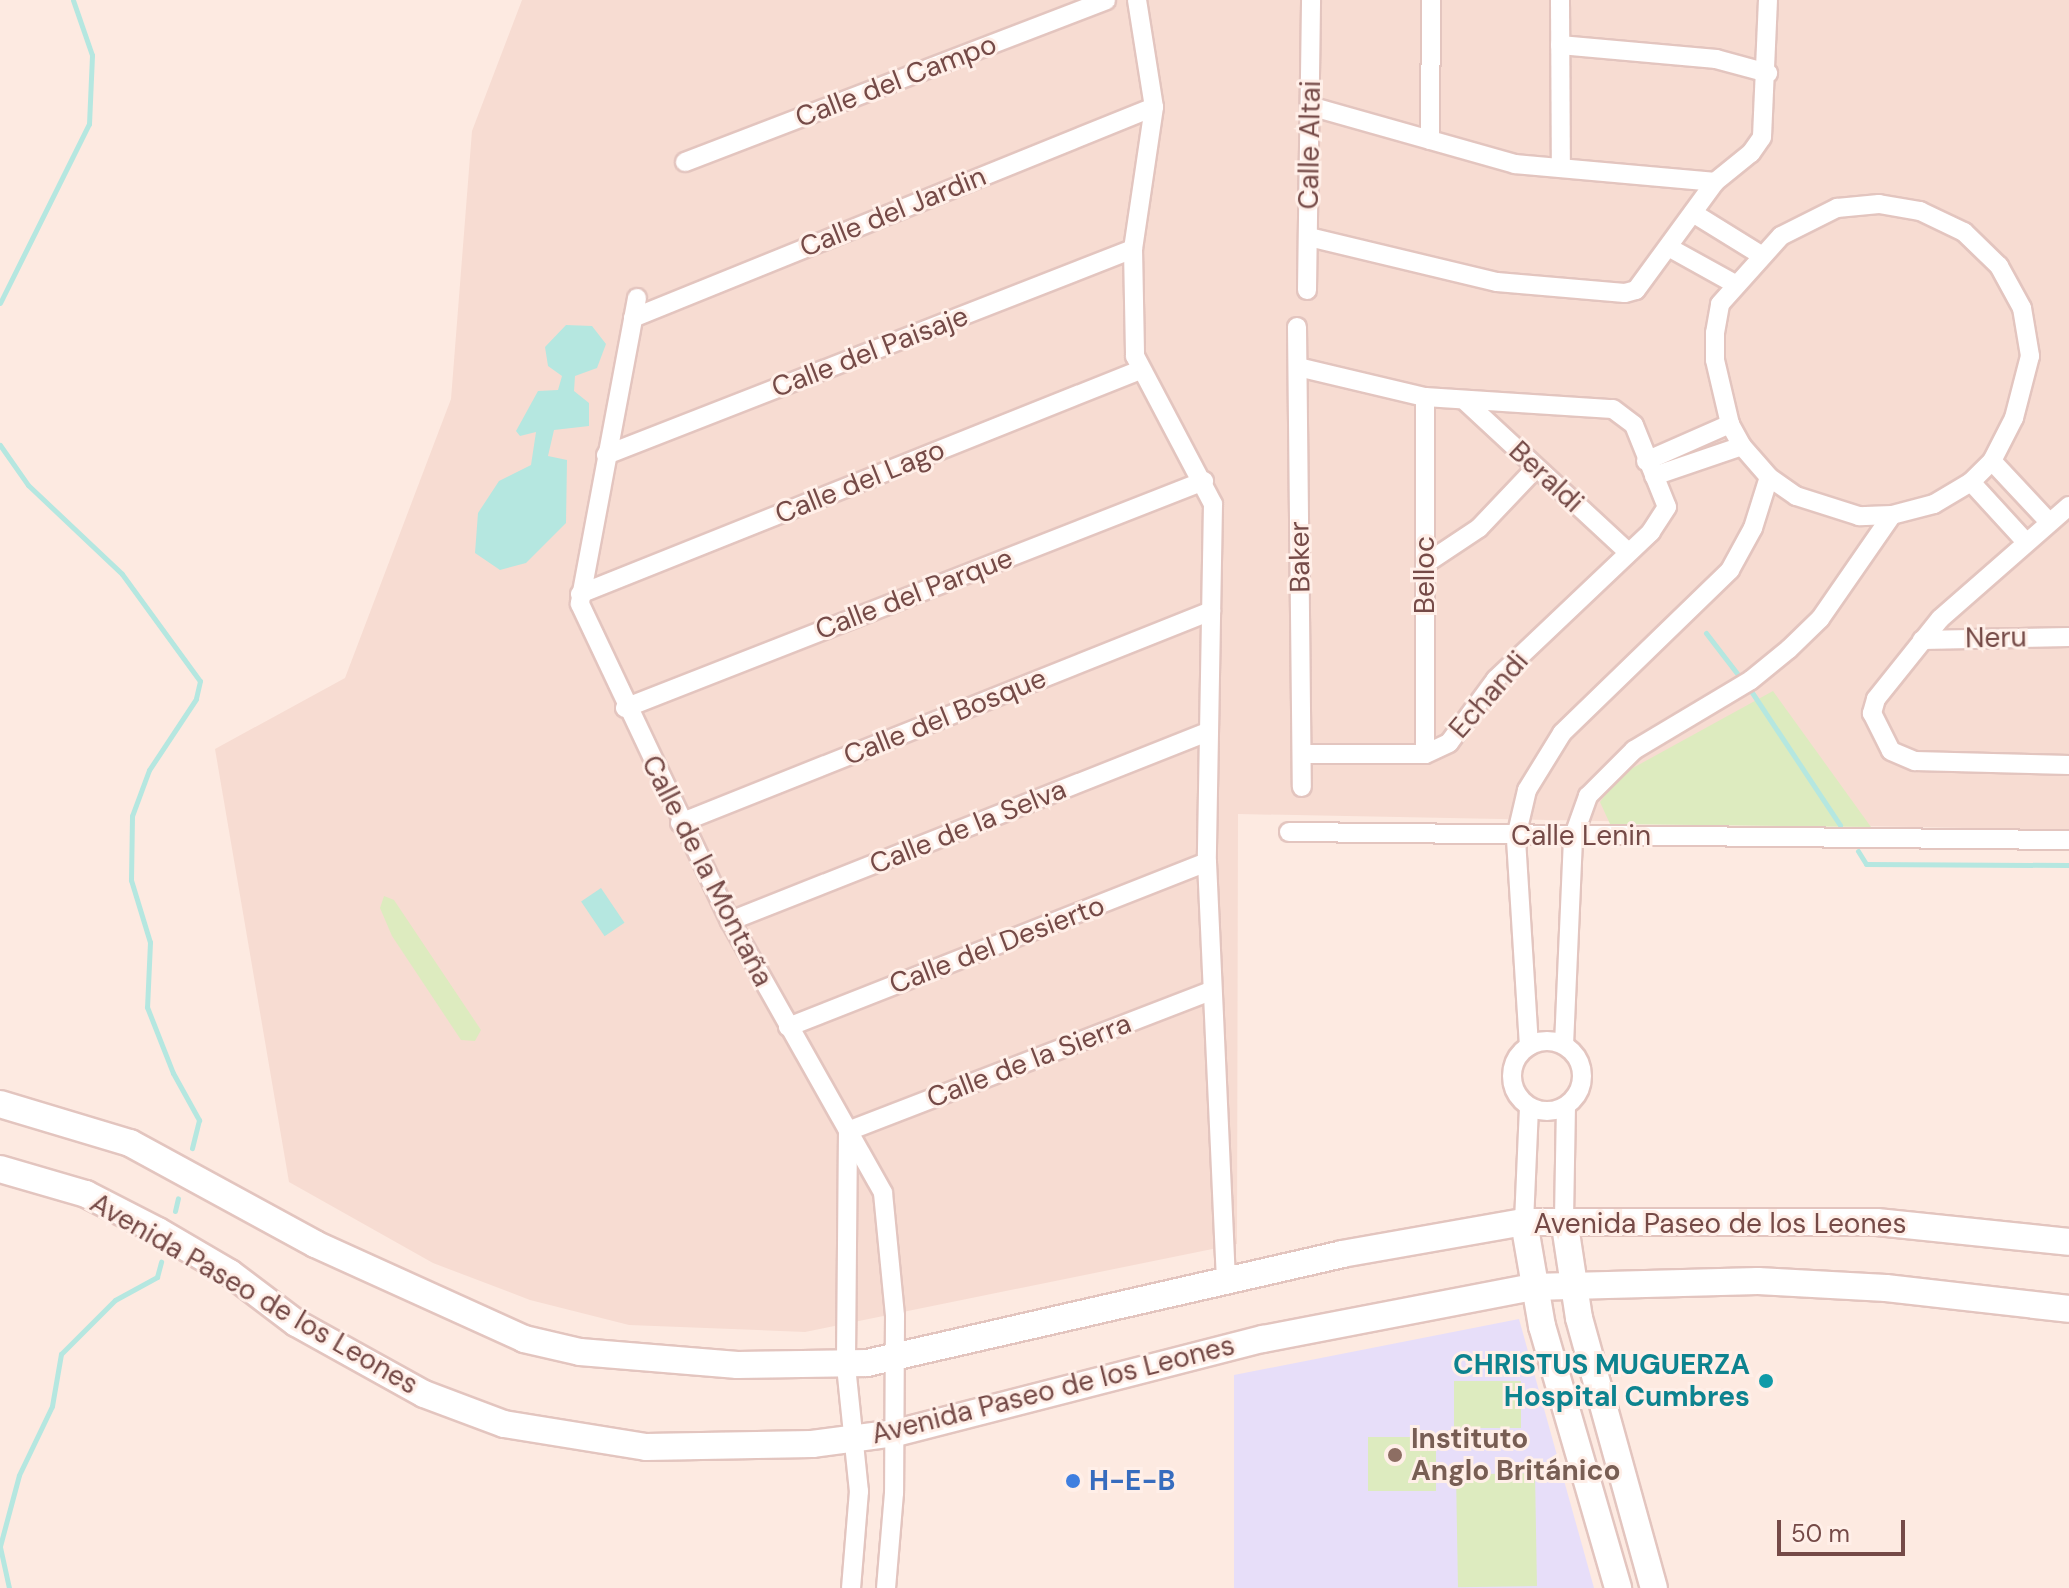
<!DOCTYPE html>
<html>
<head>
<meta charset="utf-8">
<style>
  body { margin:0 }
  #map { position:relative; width:2069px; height:1588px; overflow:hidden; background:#fdeae1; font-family:"DM Sans",sans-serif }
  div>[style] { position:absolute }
  .residential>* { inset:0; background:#f7dcd2 }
  .education>* { inset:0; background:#e7def9 }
  .green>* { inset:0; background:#ddebbf; transform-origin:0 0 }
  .water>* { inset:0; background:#b5e7e0; transform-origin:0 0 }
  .stream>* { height:5px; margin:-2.5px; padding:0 2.5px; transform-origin:2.5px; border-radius:2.5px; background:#b5e7e0 }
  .roads { filter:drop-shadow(2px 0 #e3c5bf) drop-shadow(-2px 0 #e3c5bf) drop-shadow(0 2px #e3c5bf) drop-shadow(0 -2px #e3c5bf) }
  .street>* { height:18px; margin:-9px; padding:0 9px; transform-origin:9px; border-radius:9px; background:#fff }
  .street>.ring { margin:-9px; padding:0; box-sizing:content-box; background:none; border:18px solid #fff; border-radius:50% }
  .secondary>* { height:26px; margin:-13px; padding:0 13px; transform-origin:13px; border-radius:13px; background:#fff }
  .dots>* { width:22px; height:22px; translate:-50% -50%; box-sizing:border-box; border:4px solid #ffefe8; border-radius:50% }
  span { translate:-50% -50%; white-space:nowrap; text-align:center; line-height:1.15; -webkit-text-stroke:6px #ffefe8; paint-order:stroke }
  .street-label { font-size:28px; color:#754a47 }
  .culture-label { font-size:28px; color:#0d838f; font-weight:700 }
  .right { translate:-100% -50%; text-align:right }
  .education-label { font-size:28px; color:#785e54; font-weight:700 }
  .left { translate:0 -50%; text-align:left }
  .shop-label { font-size:28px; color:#366cbe; font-weight:700 }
  .scale { position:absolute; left:1777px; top:1520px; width:128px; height:36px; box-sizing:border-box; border:4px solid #754a47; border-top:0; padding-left:10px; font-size:24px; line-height:28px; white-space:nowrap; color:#754a47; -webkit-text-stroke:6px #ffefe8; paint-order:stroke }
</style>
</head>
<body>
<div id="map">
  <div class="residential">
    <i style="clip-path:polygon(522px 0,2069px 0,2069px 830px,1238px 814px,1237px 1244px,805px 1332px,629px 1325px,530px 1300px,433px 1263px,289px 1182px,215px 749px,345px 678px,451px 399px,472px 131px)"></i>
  </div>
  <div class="education">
    <i style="clip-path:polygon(1519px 1319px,1594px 1588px,1234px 1588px,1234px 1375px)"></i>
  </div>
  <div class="green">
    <i style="clip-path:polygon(1773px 691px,1871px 827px,1610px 824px,1600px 802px,1620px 775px)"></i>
    <i style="clip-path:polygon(384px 896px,394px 900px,481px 1030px,475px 1041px,461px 1040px,392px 936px,380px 908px)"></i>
    <i style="left:1454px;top:1381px;width:67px;height:47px"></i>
    <i style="left:1368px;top:1437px;width:68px;height:54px"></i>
    <i style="left:1535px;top:1473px;width:113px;height:79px;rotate:89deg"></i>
  </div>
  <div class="water">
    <i style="clip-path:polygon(566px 325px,592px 326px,606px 344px,597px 368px,575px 376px,574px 391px,589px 403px,589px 426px,554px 430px,548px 456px,567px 460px,566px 523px,526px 563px,500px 570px,475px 553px,478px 513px,499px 481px,531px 465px,536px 432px,520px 436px,516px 431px,538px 391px,558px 390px,562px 376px,548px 366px,545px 347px)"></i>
    <i style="left:601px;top:888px;width:42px;height:24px;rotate:56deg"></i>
  </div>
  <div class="stream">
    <i style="left:0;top:303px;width:200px;rotate:-63.6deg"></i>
    <i style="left:89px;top:124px;width:69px;rotate:-87.5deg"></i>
    <i style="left:92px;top:55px;width:58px;rotate:-109.1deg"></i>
    <i style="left:0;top:445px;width:49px;rotate:55deg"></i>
    <i style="left:28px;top:485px;width:129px;rotate:43.4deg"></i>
    <i style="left:122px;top:574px;width:132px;rotate:53.9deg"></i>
    <i style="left:200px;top:681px;width:18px;rotate:103deg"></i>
    <i style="left:196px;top:699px;width:85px;rotate:123.5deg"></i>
    <i style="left:149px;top:770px;width:49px;rotate:110.3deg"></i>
    <i style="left:132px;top:816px;width:64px;rotate:90.9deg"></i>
    <i style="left:131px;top:880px;width:65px;rotate:73deg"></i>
    <i style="left:150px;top:942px;width:65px;rotate:92.6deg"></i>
    <i style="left:147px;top:1007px;width:71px;rotate:68.5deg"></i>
    <i style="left:173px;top:1073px;width:54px;rotate:61deg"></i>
    <i style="left:199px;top:1120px;width:29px;rotate:104deg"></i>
    <i style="left:1706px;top:633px;width:54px;rotate:52.5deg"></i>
    <i style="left:1751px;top:691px;width:161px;rotate:56.4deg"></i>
    <i style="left:1858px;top:851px;width:15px;rotate:58deg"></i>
    <i style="left:1866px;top:864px;width:203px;rotate:0.3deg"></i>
    <i style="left:175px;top:1211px;width:13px;rotate:-77deg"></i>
    <i style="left:0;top:1546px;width:73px;rotate:-75deg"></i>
    <i style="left:19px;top:1475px;width:76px;rotate:-64.4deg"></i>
    <i style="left:52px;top:1406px;width:53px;rotate:-80.2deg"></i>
    <i style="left:61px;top:1354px;width:76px;rotate:-45deg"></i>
    <i style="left:115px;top:1300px;width:48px;rotate:-28.7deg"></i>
    <i style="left:157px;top:1277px;width:16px;rotate:-75deg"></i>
    <i style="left:0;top:1547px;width:42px;rotate:77.6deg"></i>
  </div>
  <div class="roads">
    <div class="street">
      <i style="left:1137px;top:0;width:108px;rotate:81deg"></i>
      <i style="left:1154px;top:107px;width:144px;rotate:98.4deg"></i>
      <i style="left:1133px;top:249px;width:107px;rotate:88.9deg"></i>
      <i style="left:1135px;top:356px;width:167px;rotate:62.2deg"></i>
      <i style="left:1213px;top:504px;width:358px;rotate:91deg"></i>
      <i style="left:1207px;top:862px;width:421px;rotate:87.4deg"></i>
      <i style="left:1560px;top:0;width:168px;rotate:89.7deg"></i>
      <i style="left:1560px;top:45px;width:157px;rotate:5.1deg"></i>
      <i style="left:1716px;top:59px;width:54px;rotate:15.1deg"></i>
      <i style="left:1310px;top:106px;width:213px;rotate:15.8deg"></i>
      <i style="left:1515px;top:164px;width:201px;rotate:5.1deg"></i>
      <i style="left:1430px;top:140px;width:140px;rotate:-89.6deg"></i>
      <i style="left:685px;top:162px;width:451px;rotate:-21deg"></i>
      <i style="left:1879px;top:204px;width:42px;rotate:9.7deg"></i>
      <i style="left:1920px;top:211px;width:49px;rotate:25.5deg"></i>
      <i style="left:1964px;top:232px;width:49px;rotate:44.2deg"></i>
      <i style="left:1999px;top:266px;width:48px;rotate:61.3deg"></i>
      <i style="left:2022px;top:308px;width:49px;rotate:80.5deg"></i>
      <i style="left:2030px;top:356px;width:64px;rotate:104.5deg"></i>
      <i style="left:2014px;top:418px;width:48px;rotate:117.1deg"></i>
      <i style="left:1992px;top:461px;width:30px;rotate:135deg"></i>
      <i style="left:1971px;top:482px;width:43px;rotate:149.3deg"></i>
      <i style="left:1934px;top:504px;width:43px;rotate:165.3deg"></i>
      <i style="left:1892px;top:515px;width:33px;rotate:178deg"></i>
      <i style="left:1859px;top:516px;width:66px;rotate:-162.4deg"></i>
      <i style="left:1796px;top:496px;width:33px;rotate:-145deg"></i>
      <i style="left:1769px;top:477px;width:41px;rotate:-131.1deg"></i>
      <i style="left:1742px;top:446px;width:25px;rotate:-119deg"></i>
      <i style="left:1730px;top:424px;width:66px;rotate:-103.2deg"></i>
      <i style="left:1715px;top:360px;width:27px;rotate:-90deg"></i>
      <i style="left:1715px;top:333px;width:29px;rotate:-80deg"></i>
      <i style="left:1720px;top:304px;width:91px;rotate:-48.1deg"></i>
      <i style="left:1781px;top:236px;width:63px;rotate:-26.6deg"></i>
      <i style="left:1837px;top:208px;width:42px;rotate:-5.4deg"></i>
      <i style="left:1693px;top:213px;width:80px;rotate:31.7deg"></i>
      <i style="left:1309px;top:237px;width:193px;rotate:13.5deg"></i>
      <i style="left:1497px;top:282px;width:128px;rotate:4.9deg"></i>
      <i style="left:1625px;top:293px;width:11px;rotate:-15deg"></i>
      <i style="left:1636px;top:290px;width:134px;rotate:-53.8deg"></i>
      <i style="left:1715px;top:182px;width:46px;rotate:-38.9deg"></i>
      <i style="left:1751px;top:153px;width:19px;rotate:-55deg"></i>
      <i style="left:1762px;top:137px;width:137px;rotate:-87.5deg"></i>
      <i style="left:1670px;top:248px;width:74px;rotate:29deg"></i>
      <i style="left:1307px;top:290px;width:290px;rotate:-89.2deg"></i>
      <i style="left:637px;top:298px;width:311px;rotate:100.6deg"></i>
      <i style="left:580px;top:604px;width:351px;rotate:64.7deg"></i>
      <i style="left:730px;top:921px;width:312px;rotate:60.6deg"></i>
      <i style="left:883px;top:1193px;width:124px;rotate:84.4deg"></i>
      <i style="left:895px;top:1316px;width:177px;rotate:90.3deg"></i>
      <i style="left:894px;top:1493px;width:95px;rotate:94.8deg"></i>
      <i style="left:633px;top:318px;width:562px;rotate:-22.05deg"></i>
      <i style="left:1297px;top:327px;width:460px;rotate:89.4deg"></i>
      <i style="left:1298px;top:367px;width:130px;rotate:13.3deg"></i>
      <i style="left:1425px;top:397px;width:188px;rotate:3.7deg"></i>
      <i style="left:1613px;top:409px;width:26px;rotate:37deg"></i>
      <i style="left:1634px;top:425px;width:88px;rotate:68.1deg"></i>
      <i style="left:1667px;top:507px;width:30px;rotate:123deg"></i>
      <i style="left:1651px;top:532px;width:214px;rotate:136.5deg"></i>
      <i style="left:1496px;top:679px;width:79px;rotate:126.3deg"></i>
      <i style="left:1449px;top:743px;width:26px;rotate:155deg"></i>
      <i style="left:1425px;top:754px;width:123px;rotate:180deg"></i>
      <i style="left:1425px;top:397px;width:357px;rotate:90deg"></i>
      <i style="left:1465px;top:401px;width:222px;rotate:42.8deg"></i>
      <i style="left:606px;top:455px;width:566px;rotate:-21.35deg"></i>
      <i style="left:1646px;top:461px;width:92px;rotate:-23.8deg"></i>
      <i style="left:1992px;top:461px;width:83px;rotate:46.9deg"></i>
      <i style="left:1654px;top:476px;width:93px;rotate:-18.8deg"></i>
      <i style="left:1971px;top:482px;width:81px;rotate:47.5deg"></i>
      <i style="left:2069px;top:506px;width:171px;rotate:138.8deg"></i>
      <i style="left:1940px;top:619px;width:102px;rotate:128.7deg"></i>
      <i style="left:1876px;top:699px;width:15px;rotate:106deg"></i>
      <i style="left:1872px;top:713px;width:42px;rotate:63.4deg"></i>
      <i style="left:1891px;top:751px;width:26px;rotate:23deg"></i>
      <i style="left:1915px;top:761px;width:154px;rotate:1.5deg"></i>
      <i style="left:1425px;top:564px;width:65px;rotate:-33.7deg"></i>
      <i style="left:1479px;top:528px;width:83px;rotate:-46.5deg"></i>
      <i style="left:580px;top:594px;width:603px;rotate:-21.8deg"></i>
      <i style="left:1922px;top:640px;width:147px;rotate:-1.2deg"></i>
      <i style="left:625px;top:708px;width:622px;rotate:-21.41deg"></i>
      <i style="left:680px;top:823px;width:572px;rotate:-21.76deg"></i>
      <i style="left:1289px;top:832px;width:780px;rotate:0.59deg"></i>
      <i style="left:730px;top:921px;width:511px;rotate:-21.59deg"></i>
      <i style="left:788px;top:1027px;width:450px;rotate:-21.5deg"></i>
      <i class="ring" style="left:1512px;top:1041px;width:52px;height:52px"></i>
      <i style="left:1564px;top:1045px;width:207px;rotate:-87.5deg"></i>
      <i style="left:1573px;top:838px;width:45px;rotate:-70.3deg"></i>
      <i style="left:1588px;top:796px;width:65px;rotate:-45deg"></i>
      <i style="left:1634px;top:750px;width:136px;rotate:-30.9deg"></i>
      <i style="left:1751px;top:680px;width:49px;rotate:-39.2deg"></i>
      <i style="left:1789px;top:649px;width:43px;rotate:-44.1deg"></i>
      <i style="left:1820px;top:619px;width:126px;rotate:-55.3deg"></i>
      <i style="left:1529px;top:1046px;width:209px;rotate:-93.6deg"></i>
      <i style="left:1516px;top:837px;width:48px;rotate:-76.8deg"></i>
      <i style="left:1527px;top:790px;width:67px;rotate:-58.4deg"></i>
      <i style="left:1562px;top:733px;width:234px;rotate:-44.1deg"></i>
      <i style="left:1730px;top:570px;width:48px;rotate:-61.3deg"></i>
      <i style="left:1753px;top:528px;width:53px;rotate:-72.6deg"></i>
      <i style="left:848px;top:1131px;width:235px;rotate:90.5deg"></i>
      <i style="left:846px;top:1366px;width:126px;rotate:84.1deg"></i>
      <i style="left:859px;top:1491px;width:97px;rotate:94.7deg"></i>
      <i style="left:848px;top:1131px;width:387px;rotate:-21.1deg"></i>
      <i style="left:1564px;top:1219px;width:113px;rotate:-89deg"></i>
      <i style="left:1524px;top:1222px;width:115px;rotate:-87.5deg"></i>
    </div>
    <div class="secondary">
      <i style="left:0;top:1104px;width:136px;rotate:16.7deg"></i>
      <i style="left:130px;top:1143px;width:211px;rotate:28.6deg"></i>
      <i style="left:315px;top:1244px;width:230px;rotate:24.4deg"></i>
      <i style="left:524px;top:1339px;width:57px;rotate:13.1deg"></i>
      <i style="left:580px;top:1352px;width:158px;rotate:4.7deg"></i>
      <i style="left:737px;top:1365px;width:130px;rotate:-0.9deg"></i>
      <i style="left:867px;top:1363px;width:487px;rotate:-12.9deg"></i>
      <i style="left:1342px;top:1254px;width:185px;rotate:-10deg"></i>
      <i style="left:1524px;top:1222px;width:353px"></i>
      <i style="left:1877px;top:1222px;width:193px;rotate:5.9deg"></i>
      <i style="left:0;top:1169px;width:90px;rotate:16.2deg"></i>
      <i style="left:86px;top:1194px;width:81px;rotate:27.2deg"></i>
      <i style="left:158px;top:1231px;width:83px;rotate:30.3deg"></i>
      <i style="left:230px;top:1273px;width:83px;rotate:37.1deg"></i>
      <i style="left:296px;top:1323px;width:146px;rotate:29deg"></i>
      <i style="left:424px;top:1394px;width:85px;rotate:20.6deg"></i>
      <i style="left:504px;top:1424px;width:144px;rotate:9.2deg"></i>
      <i style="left:646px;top:1447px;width:166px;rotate:-1deg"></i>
      <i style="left:812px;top:1444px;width:85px;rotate:-7.5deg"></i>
      <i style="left:896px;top:1433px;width:379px;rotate:-14.4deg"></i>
      <i style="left:1263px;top:1339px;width:275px;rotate:-10.9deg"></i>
      <i style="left:1533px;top:1287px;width:225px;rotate:-1.5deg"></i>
      <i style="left:1758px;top:1281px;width:128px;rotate:3.1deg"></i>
      <i style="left:1886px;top:1288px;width:184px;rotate:6.5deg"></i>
      <i style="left:1564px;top:1219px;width:100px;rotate:81.4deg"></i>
      <i style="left:1579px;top:1318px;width:280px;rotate:74.5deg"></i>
      <i style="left:1524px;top:1222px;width:106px;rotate:80.2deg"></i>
      <i style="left:1542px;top:1326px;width:273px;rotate:73.8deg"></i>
    </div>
  </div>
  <div class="dots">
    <i style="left:1766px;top:1381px;background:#0f9aa8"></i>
    <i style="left:1395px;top:1455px;background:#8d6e63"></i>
    <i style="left:1073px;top:1481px;background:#3f7fe0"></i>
  </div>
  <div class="street-label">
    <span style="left:896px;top:81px;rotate:-21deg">Calle del Campo</span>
    <span style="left:1310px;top:145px;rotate:-89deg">Calle Altai</span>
    <span style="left:893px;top:212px;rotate:-22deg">Calle del Jardin</span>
    <span style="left:870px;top:352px;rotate:-21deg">Calle del Paisaje</span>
    <span style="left:1546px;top:477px;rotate:43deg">Beraldi</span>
    <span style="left:860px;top:482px;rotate:-22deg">Calle del Lago</span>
    <span style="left:1300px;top:557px;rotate:-91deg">Baker</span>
    <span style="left:1425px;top:575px;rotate:-90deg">Belloc</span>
    <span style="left:914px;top:594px;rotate:-21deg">Calle del Parque</span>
    <span style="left:1996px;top:638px;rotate:-1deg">Neru</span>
    <span style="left:1489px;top:695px;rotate:-49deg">Echandi</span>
    <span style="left:945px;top:717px;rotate:-22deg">Calle del Bosque</span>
    <span style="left:968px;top:827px;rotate:-22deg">Calle de la Selva</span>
    <span style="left:1581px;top:836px">Calle Lenin</span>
    <span style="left:707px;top:871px;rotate:63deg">Calle de la Montaña</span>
    <span style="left:997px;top:945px;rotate:-21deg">Calle del Desierto</span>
    <span style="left:1029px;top:1061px;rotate:-21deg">Calle de la Sierra</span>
    <span style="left:1720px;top:1224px">Avenida Paseo de los Leones</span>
    <span style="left:254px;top:1294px;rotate:30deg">Avenida Paseo de los Leones</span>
    <span style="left:1053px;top:1390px;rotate:-14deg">Avenida Paseo de los Leones</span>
  </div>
  <div class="culture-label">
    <span class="right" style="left:1750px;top:1381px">CHRISTUS MUGUERZA<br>Hospital Cumbres</span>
  </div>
  <div class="education-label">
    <span class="left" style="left:1411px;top:1455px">Instituto<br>Anglo Británico</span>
  </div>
  <div class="shop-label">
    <span class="left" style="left:1089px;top:1481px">H-E-B</span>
  </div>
  <div class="scale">50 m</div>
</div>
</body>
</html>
